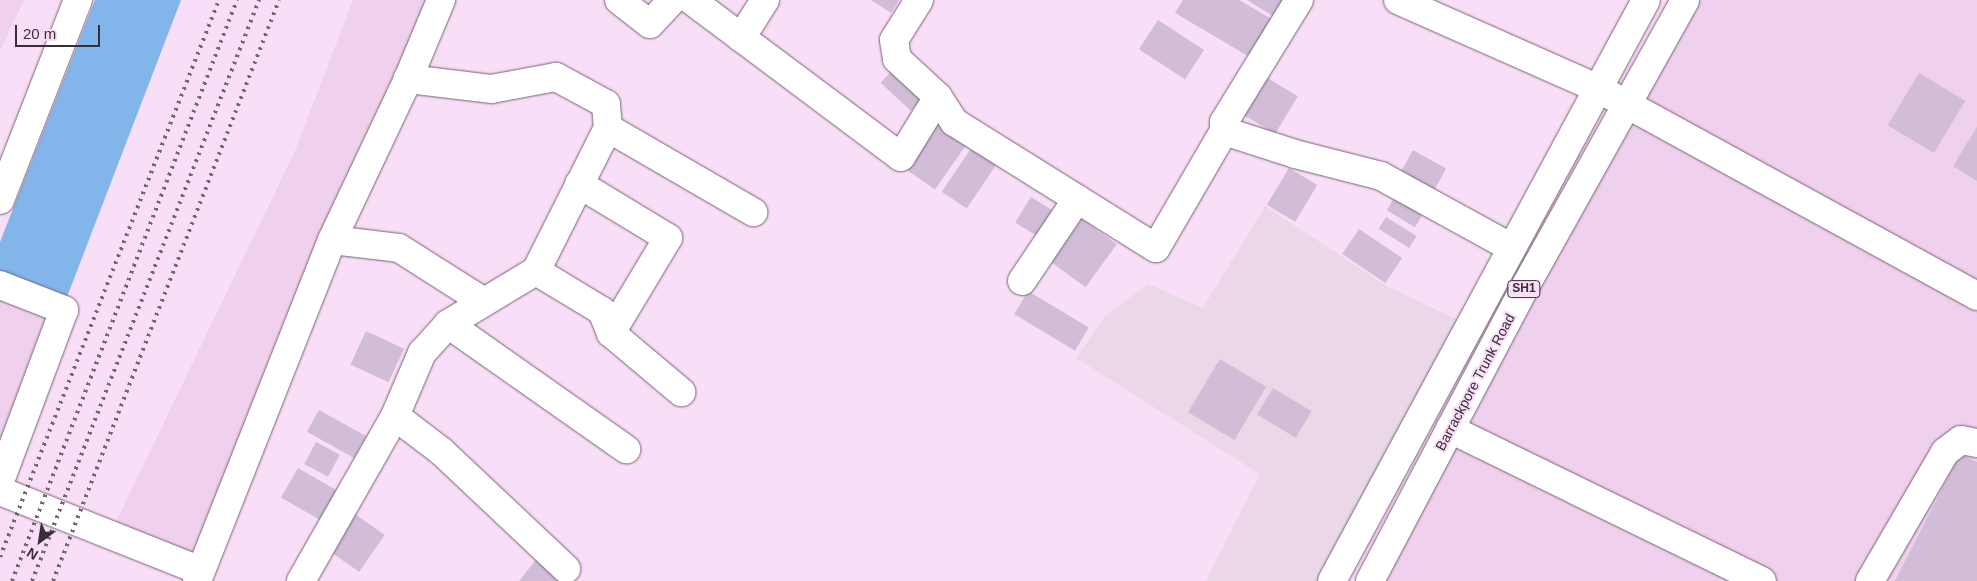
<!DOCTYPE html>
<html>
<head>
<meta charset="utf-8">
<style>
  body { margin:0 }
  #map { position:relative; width:1977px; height:581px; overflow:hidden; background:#f9def7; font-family:Helvetica,sans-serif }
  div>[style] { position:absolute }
  .commercial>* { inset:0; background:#ead7e7 }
  .built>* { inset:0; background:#efd0ed }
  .water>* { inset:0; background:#82b5e9 }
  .building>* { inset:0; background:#d2bdd8; transform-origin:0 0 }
  .roads { filter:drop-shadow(0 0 1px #776176) drop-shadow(0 0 1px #776176) }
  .minor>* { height:28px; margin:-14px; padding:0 14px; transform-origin:14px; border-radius:14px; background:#fff }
  .major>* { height:28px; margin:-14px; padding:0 14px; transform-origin:14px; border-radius:14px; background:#fff }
  .rail>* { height:4px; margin-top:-2px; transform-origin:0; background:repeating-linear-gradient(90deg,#756574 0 2.5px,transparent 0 7.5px) }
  span { translate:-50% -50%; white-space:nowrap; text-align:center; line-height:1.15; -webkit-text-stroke:4px #f9def7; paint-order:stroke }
  .shield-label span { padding:1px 4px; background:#f9def7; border:1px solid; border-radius:4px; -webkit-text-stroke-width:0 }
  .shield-label { font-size:12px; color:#382e38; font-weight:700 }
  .street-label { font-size:14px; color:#382e38 }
  .north { position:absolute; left:15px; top:516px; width:50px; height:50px; -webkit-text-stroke:4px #f9def7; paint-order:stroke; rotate:211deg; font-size:14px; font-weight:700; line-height:20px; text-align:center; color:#382e38 }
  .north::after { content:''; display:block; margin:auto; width:18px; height:22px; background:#382e38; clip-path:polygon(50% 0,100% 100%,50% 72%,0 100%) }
  .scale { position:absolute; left:15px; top:25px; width:85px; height:22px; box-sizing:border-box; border:2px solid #382e38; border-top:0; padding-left:6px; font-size:15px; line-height:18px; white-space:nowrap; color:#382e38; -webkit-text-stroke:4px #f9def7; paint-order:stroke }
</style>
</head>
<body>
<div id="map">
  <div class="commercial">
    <i style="clip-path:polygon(1265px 206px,1388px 287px,1482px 331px,1345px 581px,1206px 581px,1260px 474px,1076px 358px,1105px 316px,1148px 284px,1203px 308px)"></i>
  </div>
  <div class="built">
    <i style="clip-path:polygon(0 0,24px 0,0 51px)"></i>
    <i style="clip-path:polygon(353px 0,427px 0,322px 239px,192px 554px,115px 524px,295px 151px)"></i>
    <i style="clip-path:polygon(1696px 0,1977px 0,1977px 581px,1376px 581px)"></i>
    <i style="clip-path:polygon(0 288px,56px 315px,0 465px)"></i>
  </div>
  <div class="water">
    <i style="clip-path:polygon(95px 0,181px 0,67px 297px,0 272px,0 242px)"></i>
  </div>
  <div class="building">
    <i style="clip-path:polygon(871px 0,899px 0,891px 13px)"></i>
    <i style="clip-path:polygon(1183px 0,1239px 0,1280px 24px,1258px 62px,1175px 13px)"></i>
    <i style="clip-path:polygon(1247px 0,1295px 0,1281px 21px)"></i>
    <i style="left:1158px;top:20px;width:55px;height:35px;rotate:33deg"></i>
    <i style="left:899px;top:63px;width:41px;height:27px;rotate:43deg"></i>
    <i style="left:1919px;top:73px;width:54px;height:61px;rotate:31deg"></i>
    <i style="left:1261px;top:74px;width:43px;height:44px;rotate:31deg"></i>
    <i style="left:934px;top:123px;width:39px;height:54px;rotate:35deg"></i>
    <i style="clip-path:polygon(1977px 127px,1977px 181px,1953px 166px)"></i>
    <i style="left:972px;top:147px;width:30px;height:54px;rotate:34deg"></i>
    <i style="left:1413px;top:150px;width:38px;height:25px;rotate:29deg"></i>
    <i style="left:1289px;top:168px;width:33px;height:43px;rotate:31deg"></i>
    <i style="left:1397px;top:193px;width:33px;height:20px;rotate:31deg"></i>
    <i style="left:1031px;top:197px;width:36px;height:30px;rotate:32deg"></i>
    <i style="left:1386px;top:217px;width:36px;height:14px;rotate:32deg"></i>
    <i style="left:1082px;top:219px;width:43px;height:53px;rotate:36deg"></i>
    <i style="left:1359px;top:229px;width:52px;height:30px;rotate:34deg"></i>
    <i style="left:1028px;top:291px;width:71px;height:27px;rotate:31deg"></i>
    <i style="left:366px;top:331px;width:42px;height:37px;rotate:25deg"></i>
    <i style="left:1220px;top:359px;width:54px;height:62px;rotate:31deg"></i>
    <i style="left:1273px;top:388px;width:45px;height:31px;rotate:31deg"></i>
    <i style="left:319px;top:410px;width:54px;height:25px;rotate:29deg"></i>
    <i style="left:316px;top:442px;width:27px;height:25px;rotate:28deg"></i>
    <i style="clip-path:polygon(1960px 454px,1977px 462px,1977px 581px,1895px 581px)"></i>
    <i style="left:298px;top:468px;width:56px;height:34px;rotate:30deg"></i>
    <i style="left:352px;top:512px;width:40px;height:45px;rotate:35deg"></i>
    <i style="clip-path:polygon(539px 556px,563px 581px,519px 581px)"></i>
  </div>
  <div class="roads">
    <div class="minor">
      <i style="left:619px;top:0;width:39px;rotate:38deg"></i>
      <i style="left:650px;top:24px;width:33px;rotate:-47deg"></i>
      <i style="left:691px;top:0;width:262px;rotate:36.8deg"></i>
      <i style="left:901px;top:157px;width:70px;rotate:-58.3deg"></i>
      <i style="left:919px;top:0;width:47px;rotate:122deg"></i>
      <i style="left:894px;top:40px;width:19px;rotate:81deg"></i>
      <i style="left:897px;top:59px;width:56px;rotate:42.8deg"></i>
      <i style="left:938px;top:97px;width:30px;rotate:57deg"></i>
      <i style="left:954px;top:122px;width:238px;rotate:32deg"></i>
      <i style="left:1156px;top:248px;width:135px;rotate:-59.8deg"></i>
      <i style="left:1224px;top:131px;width:9px;rotate:-90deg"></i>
      <i style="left:1224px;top:122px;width:143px;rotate:-58.4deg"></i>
      <i style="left:1398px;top:0;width:220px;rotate:23.9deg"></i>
      <i style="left:1599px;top:89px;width:431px;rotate:28.7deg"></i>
      <i style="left:741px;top:38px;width:45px;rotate:-57.7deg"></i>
      <i style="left:608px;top:128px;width:168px;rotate:30.1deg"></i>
      <i style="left:1224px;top:131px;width:75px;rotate:17.9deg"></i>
      <i style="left:1295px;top:154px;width:89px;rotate:14.3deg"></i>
      <i style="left:1381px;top:176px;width:149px;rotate:28.8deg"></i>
      <i style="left:579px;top:184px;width:104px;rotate:31.2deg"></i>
      <i style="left:668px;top:238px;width:111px;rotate:121deg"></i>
      <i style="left:0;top:200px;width:215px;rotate:-68.7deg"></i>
      <i style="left:332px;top:240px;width:67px;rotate:6.8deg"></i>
      <i style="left:399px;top:248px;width:101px;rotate:32.4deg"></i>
      <i style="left:536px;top:271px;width:77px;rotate:31.2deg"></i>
      <i style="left:602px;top:311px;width:24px;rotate:68deg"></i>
      <i style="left:611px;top:333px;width:92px;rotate:40.1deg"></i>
      <i style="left:1022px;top:281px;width:99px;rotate:-56.1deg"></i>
      <i style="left:0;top:285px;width:69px;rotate:21.3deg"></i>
      <i style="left:64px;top:310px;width:183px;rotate:110.5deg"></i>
      <i style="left:448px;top:324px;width:218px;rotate:35.1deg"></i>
      <i style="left:395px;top:416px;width:58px;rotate:37.3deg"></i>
      <i style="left:441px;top:451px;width:172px;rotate:43.3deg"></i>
      <i style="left:1450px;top:429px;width:347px;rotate:26deg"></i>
      <i style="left:0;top:491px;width:216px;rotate:21.7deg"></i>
      <i style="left:197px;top:581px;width:367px;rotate:-68.4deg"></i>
      <i style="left:332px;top:240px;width:178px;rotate:-64.7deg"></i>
      <i style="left:408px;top:79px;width:86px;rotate:-67.3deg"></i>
      <i style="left:301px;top:581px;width:190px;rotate:-60.3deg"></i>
      <i style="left:395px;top:416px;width:69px;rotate:-66.8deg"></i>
      <i style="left:422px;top:353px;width:39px;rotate:-48deg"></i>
      <i style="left:448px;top:324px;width:103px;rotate:-31.1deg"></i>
      <i style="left:536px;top:271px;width:160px;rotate:-63.3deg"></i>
      <i style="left:608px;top:128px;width:24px;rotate:-95deg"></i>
      <i style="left:606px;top:104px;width:57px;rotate:-151.6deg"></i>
      <i style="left:556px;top:77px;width:66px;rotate:169.5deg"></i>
      <i style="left:491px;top:89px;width:84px;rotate:-173.1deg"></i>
      <i style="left:1870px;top:581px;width:149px;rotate:-59.8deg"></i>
      <i style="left:1945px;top:452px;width:20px;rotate:-37deg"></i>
      <i style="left:1961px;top:440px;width:16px;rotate:11deg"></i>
    </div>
    <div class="major">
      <i style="left:1332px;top:581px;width:660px;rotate:-61.61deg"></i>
      <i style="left:1370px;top:581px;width:335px;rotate:-62.2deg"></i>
      <i style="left:1526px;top:285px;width:326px;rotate:-60.8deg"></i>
    </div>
  </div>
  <div class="rail">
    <i style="left:0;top:557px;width:599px;rotate:-68.54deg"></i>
    <i style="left:12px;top:581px;width:623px;rotate:-68.83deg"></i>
    <i style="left:32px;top:581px;width:624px;rotate:-68.66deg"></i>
    <i style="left:53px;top:581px;width:623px;rotate:-68.74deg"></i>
  </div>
  <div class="shield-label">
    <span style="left:1524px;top:289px">SH1</span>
  </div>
  <div class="street-label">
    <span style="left:1475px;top:382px;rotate:-62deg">Barrackpore Trunk Road</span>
  </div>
  <div class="north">N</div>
  <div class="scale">20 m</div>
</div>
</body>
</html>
